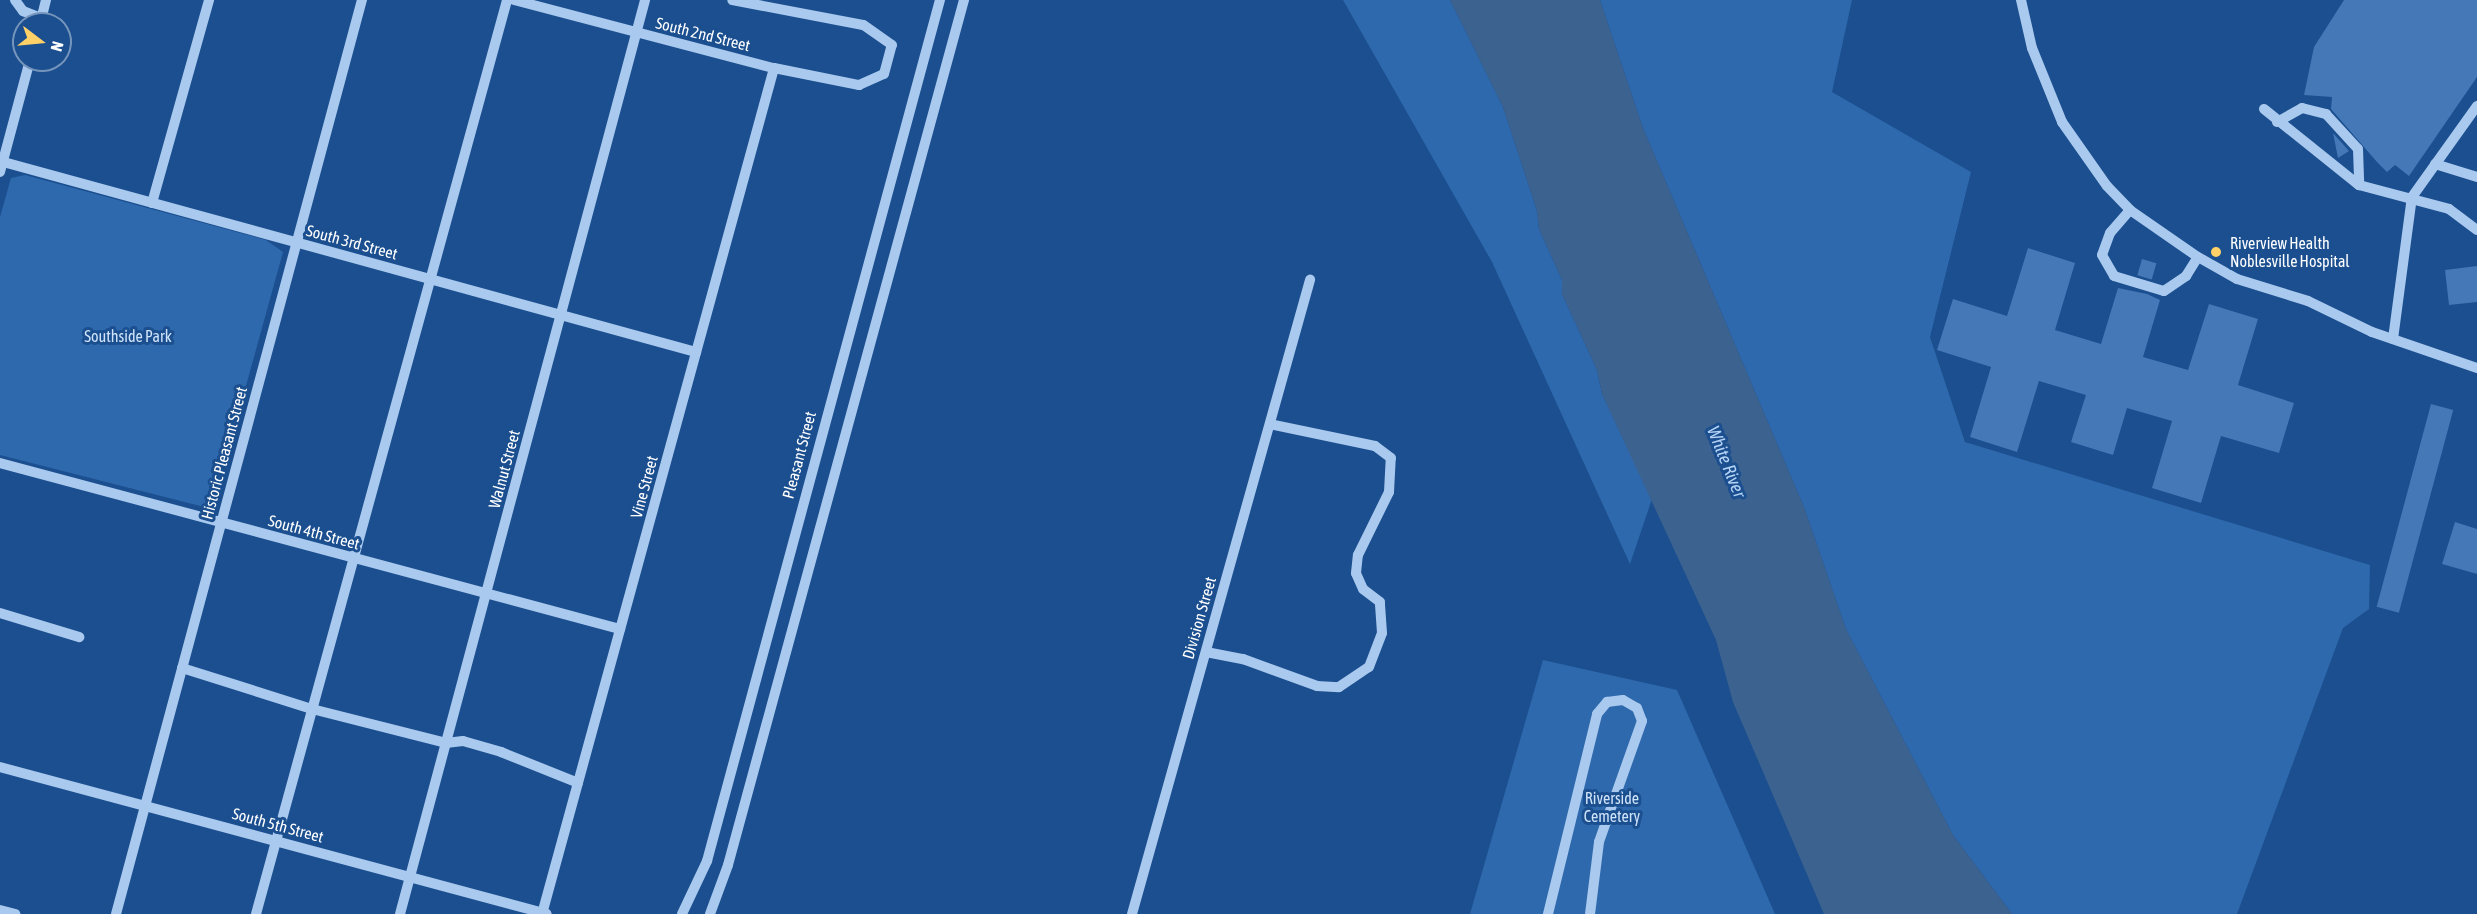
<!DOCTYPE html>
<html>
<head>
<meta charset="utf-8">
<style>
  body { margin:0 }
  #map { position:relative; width:2477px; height:914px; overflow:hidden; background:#1b4f8f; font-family:"Asap Condensed",sans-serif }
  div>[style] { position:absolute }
  .green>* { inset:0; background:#2e69ad }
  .water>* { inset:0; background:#3c6290 }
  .building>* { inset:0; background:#4478b7; transform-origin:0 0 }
  .minor>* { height:10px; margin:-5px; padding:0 5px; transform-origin:5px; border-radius:5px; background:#a9c9ee }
  .dots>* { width:16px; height:16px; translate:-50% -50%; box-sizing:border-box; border:3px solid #1b4f8f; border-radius:50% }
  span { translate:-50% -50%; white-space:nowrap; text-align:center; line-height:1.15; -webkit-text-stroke:6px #1b4f8f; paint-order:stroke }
  .street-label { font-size:16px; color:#fff }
  .poi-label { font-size:16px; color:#fff }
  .left { translate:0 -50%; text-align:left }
  .park-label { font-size:16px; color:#cfe3fa }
  .water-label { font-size:18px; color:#b5d3f5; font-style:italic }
  .north { position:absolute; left:12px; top:12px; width:60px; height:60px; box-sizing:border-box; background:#1b4f8f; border:2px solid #7695bc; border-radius:50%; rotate:106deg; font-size:16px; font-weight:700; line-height:24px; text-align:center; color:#fff }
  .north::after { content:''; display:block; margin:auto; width:21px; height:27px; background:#ffd166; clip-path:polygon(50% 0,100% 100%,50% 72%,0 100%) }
</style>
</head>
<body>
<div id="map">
  <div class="green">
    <i style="clip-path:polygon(1343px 0,1450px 0,1503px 107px,1537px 211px,1539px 229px,1562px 280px,1562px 294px,1597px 370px,1602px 394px,1652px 499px,1630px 564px,1492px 262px)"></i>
    <i style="clip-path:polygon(1600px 0,1852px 0,1832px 92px,1971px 172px,1930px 337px,1965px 442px,2370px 565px,2369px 609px,2343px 628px,2237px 914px,2012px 914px,1953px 835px,1846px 629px,1804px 507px,1643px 128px)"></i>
    <i style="clip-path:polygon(25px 175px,266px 240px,283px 252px,212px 509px,0 455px,0 217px,11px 178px)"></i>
    <i style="clip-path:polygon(1543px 660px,1677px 690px,1775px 914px,1470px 914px)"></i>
  </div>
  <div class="water">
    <i style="clip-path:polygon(1450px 0,1600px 0,1643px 128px,1804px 507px,1846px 629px,1953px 835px,2012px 914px,1824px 914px,1733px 702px,1716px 640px,1602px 394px,1597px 370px,1562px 294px,1562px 280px,1539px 229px,1537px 211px,1503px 107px)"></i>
  </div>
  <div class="building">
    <i style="clip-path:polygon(2344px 0,2477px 0,2477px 77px,2409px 176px,2395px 165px,2387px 172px,2377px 162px,2331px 109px,2332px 97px,2304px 95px,2314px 47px)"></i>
    <i style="clip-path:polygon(2333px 133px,2349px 151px,2338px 158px)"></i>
    <i style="clip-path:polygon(2028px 248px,2075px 263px,2055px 330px,2101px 344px,2118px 288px,2147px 294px,2160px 300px,2143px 357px,2188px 370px,2209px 304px,2258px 319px,2238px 385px,2294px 403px,2279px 453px,2221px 436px,2201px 503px,2152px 488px,2172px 421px,2127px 408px,2113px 455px,2071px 442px,2086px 395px,2039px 381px,2017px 452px,1970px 437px,1991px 367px,1937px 350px,1953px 299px,2007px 316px)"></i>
    <i style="left:2142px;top:259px;width:15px;height:17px;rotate:16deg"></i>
    <i style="clip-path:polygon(2477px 266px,2477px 302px,2449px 305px,2445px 270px)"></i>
    <i style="left:2431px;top:404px;width:23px;height:210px;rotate:15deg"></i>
    <i style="clip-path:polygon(2455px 522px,2477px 529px,2477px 574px,2442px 564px)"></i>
  </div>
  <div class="minor">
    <i style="left:15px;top:0;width:14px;rotate:54deg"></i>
    <i style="left:23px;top:11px;width:19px;rotate:21deg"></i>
    <i style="left:514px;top:0;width:269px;rotate:14.7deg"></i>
    <i style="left:774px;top:68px;width:87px;rotate:11.3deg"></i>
    <i style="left:859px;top:85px;width:27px;rotate:-24deg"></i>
    <i style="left:884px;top:74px;width:30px;rotate:-75deg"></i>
    <i style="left:892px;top:45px;width:35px;rotate:-145deg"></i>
    <i style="left:863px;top:25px;width:133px;rotate:-169.2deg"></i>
    <i style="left:2021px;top:0;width:49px;rotate:77.1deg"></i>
    <i style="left:2032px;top:48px;width:80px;rotate:67.9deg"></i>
    <i style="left:2062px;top:122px;width:78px;rotate:54.9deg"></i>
    <i style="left:2107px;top:186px;width:33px;rotate:46deg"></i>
    <i style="left:2130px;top:210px;width:83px;rotate:34.7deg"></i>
    <i style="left:2198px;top:257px;width:45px;rotate:29.4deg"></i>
    <i style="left:2237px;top:279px;width:74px;rotate:17.2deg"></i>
    <i style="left:2308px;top:301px;width:71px;rotate:25.8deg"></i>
    <i style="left:2372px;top:332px;width:111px;rotate:18.9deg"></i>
    <i style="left:40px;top:24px;width:25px;rotate:-76deg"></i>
    <i style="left:2264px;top:109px;width:122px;rotate:38.7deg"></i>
    <i style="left:2359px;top:185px;width:93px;rotate:14.9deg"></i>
    <i style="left:2449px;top:209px;width:35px;rotate:37deg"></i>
    <i style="left:2277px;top:122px;width:29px;rotate:-29deg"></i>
    <i style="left:2302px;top:108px;width:25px;rotate:14deg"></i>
    <i style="left:2326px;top:114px;width:47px;rotate:47.6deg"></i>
    <i style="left:2358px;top:149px;width:36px;rotate:88deg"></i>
    <i style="left:0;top:161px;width:722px;rotate:15.35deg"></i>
    <i style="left:2435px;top:164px;width:44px;rotate:17.2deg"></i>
    <i style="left:0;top:172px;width:116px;rotate:-75deg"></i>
    <i style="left:152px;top:203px;width:211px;rotate:-74.3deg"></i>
    <i style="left:2130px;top:210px;width:30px;rotate:131deg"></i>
    <i style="left:2110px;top:233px;width:23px;rotate:110deg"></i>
    <i style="left:2102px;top:255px;width:24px;rotate:60deg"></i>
    <i style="left:2114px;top:276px;width:52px;rotate:16.7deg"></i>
    <i style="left:2164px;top:291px;width:27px;rotate:-34deg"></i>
    <i style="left:2186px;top:276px;width:22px;rotate:-58deg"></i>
    <i style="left:2393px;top:339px;width:143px;rotate:-82.4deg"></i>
    <i style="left:2412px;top:197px;width:112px;rotate:-54.5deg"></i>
    <i style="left:0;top:463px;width:642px;rotate:14.99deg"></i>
    <i style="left:0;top:613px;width:83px;rotate:16.9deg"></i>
    <i style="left:1206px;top:652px;width:38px;rotate:11deg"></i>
    <i style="left:1243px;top:659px;width:79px;rotate:20deg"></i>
    <i style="left:1317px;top:686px;width:22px;rotate:3deg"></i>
    <i style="left:1339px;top:687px;width:36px;rotate:-34deg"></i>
    <i style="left:1369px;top:667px;width:36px;rotate:-69deg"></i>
    <i style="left:1382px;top:633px;width:31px;rotate:-94deg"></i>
    <i style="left:1380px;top:602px;width:21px;rotate:-143deg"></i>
    <i style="left:1363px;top:589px;width:17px;rotate:-114deg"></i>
    <i style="left:1356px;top:573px;width:18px;rotate:-84deg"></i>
    <i style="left:1358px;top:555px;width:70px;rotate:-63.8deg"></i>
    <i style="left:1389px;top:492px;width:34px;rotate:-87deg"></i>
    <i style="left:1391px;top:458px;width:20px;rotate:-143deg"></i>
    <i style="left:1375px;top:446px;width:107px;rotate:-168.2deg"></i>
    <i style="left:182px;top:668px;width:136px;rotate:17.5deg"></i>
    <i style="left:312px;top:709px;width:138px;rotate:14.2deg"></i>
    <i style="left:446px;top:743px;width:17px;rotate:-7deg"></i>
    <i style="left:463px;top:741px;width:40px;rotate:16deg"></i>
    <i style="left:501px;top:752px;width:83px;rotate:21.9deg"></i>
    <i style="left:0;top:767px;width:566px;rotate:15.04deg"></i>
    <i style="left:0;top:910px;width:16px;rotate:15deg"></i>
    <i style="left:116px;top:914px;width:947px;rotate:-74.94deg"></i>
    <i style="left:256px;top:914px;width:948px;rotate:-74.64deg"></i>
    <i style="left:400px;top:914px;width:946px;rotate:-74.99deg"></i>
    <i style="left:542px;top:914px;width:877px;rotate:-74.66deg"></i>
    <i style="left:682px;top:914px;width:59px;rotate:-64.7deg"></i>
    <i style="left:707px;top:861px;width:892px;rotate:-74.86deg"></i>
    <i style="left:710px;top:914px;width:52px;rotate:-69.8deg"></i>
    <i style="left:728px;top:865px;width:897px;rotate:-74.74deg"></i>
    <i style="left:1132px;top:914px;width:659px;rotate:-74.32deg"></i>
    <i style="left:1548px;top:914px;width:206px;rotate:-76.2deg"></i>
    <i style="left:1597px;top:714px;width:16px;rotate:-50deg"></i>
    <i style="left:1607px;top:702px;width:16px;rotate:-7deg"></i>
    <i style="left:1623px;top:700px;width:16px;rotate:30deg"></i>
    <i style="left:1637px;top:708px;width:14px;rotate:69deg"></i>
    <i style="left:1642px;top:721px;width:128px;rotate:109.6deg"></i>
    <i style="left:1599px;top:842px;width:73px;rotate:97.1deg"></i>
  </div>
  <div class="dots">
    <i style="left:2216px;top:252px;background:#ffd166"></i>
  </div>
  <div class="street-label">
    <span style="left:703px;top:34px;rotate:14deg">South 2nd Street</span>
    <span style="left:352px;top:242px;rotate:15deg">South 3rd Street</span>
    <span style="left:224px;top:453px;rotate:-75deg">Historic Pleasant Street</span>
    <span style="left:799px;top:455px;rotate:-75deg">Pleasant Street</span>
    <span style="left:504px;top:469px;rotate:-75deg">Walnut Street</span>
    <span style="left:644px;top:487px;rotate:-75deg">Vine Street</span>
    <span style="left:314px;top:532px;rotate:15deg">South 4th Street</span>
    <span style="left:1199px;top:618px;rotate:-74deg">Division Street</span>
    <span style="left:278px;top:825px;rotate:15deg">South 5th Street</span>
  </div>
  <div class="poi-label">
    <span class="left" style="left:2230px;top:252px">Riverview Health<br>Noblesville Hospital</span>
  </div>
  <div class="park-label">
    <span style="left:128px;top:336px">Southside Park</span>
    <span style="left:1612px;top:807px">Riverside<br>Cemetery</span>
  </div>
  <div class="water-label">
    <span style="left:1726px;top:462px;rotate:68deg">White River</span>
  </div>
  <div class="north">N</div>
</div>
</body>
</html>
